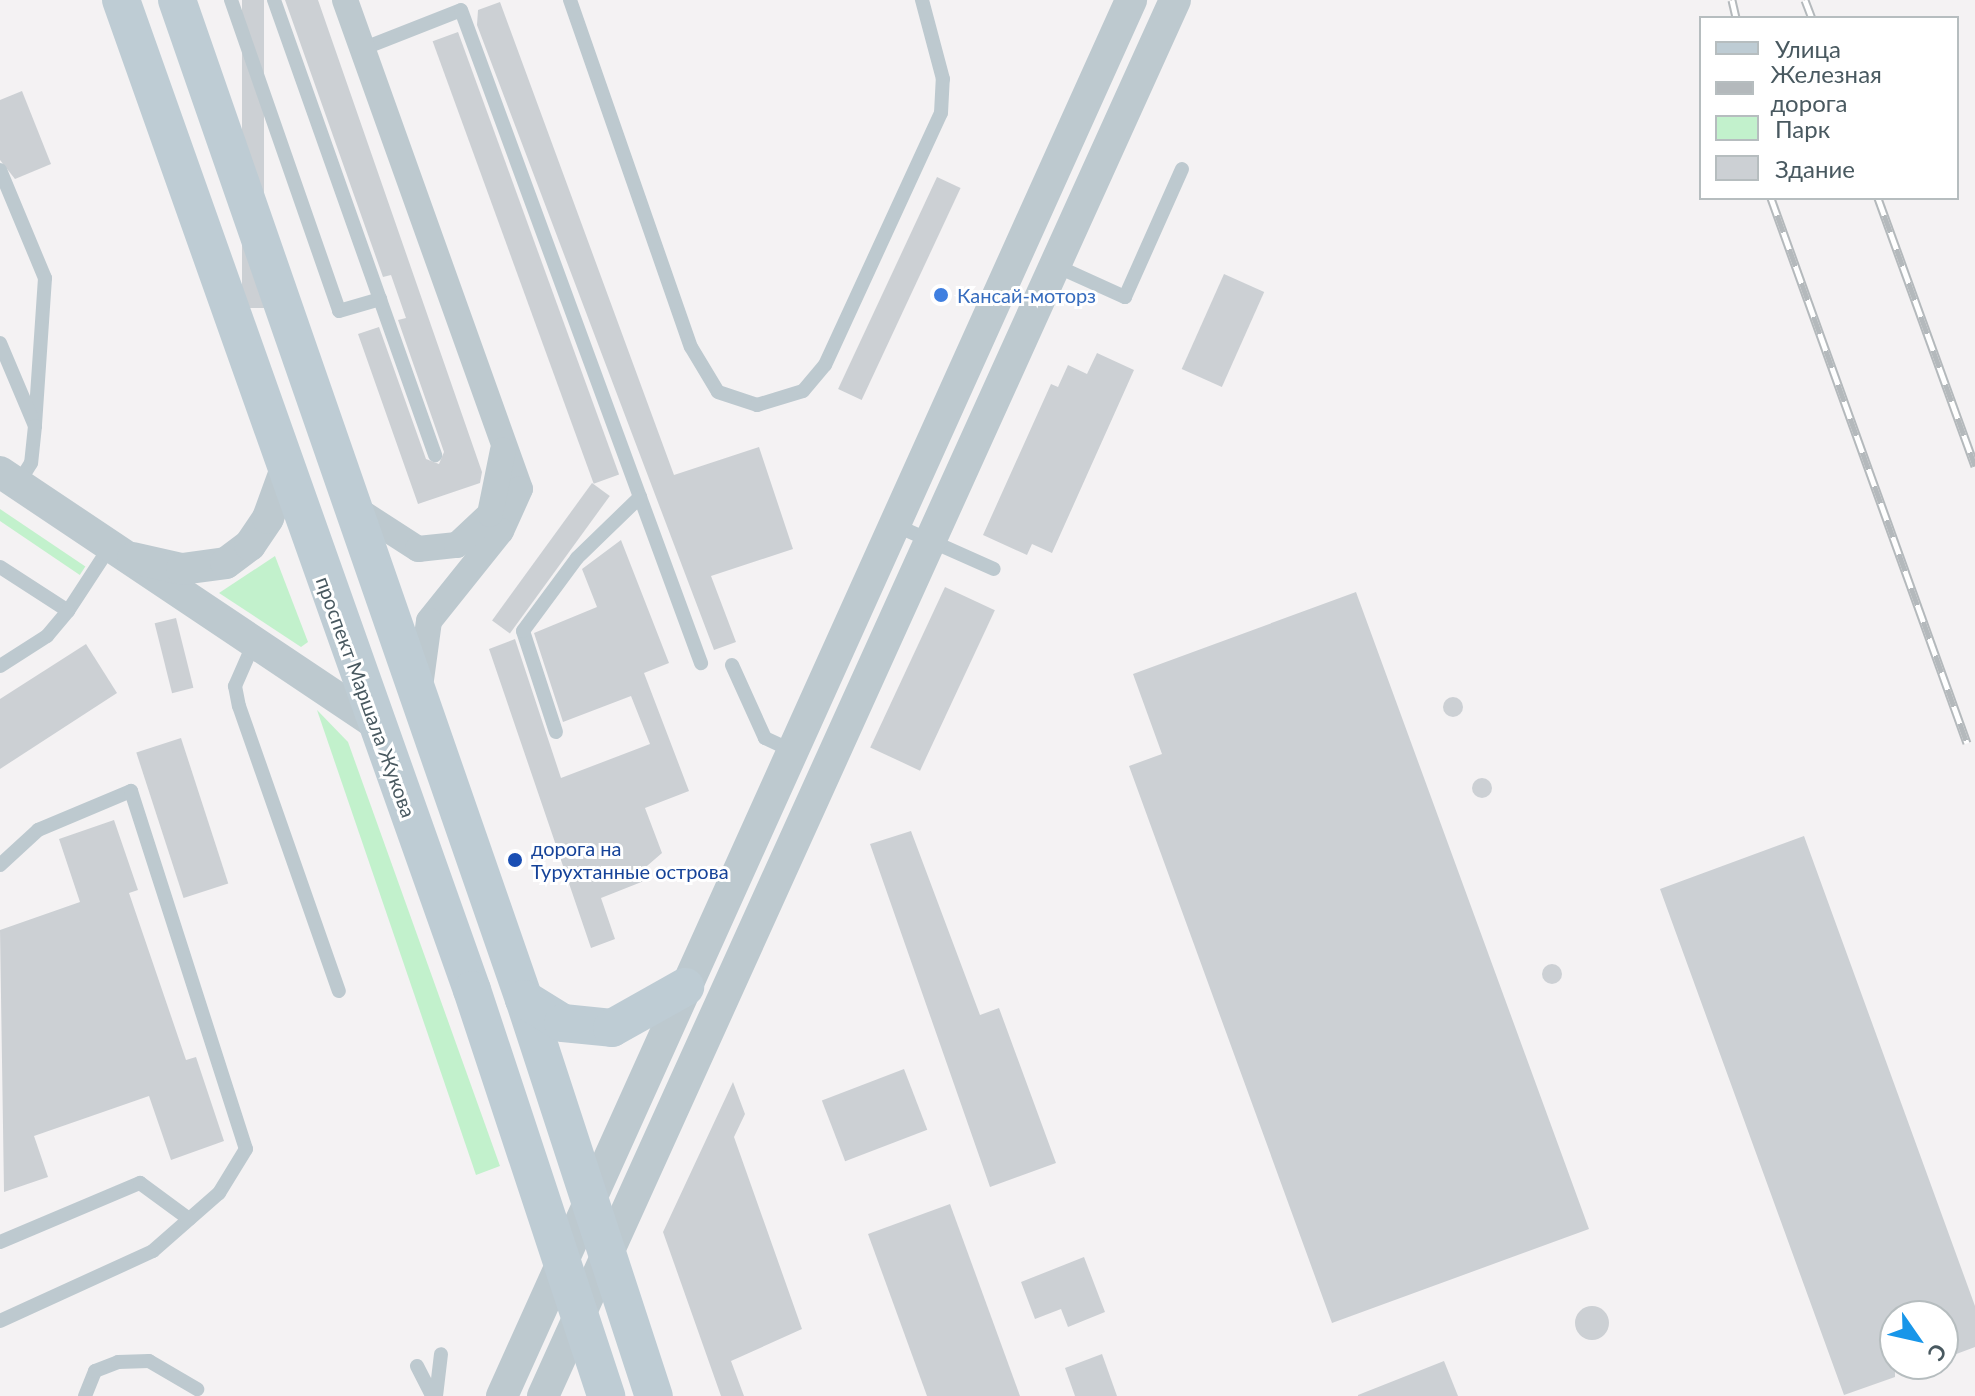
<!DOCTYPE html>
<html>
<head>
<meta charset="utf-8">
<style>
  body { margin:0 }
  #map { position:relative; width:1975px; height:1396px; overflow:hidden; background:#f4f2f3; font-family:Lato,sans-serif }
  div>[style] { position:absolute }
  .green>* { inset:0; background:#c2f1cc; transform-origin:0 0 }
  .building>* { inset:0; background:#ccd0d4; transform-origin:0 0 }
  .round { border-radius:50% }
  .service>* { height:14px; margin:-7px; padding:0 7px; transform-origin:7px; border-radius:7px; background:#bdc9cf }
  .minor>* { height:26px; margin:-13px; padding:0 13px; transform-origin:13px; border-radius:13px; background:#bdc9cf }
  .tertiary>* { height:32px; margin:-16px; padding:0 16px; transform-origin:16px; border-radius:16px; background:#bdc9cf }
  .secondary>* { height:38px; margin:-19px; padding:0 19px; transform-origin:19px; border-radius:19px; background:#beccd4 }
  .rail>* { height:9px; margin-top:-4.5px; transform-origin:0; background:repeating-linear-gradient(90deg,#fff 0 18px,#b4b9bc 0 36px); box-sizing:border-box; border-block:2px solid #b4b9bc }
  .dots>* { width:22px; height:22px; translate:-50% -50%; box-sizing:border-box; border:4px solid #fff; border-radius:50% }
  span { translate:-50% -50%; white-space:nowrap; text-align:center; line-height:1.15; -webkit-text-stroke:6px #fff; paint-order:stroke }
  .shop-label { font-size:20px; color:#366cbe }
  .left { translate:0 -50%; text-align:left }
  .street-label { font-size:20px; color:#495960 }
  .transit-label { font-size:20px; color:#164399 }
  .legend { position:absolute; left:1699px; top:16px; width:260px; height:184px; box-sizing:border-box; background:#fff; border:2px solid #b6bdbf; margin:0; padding:10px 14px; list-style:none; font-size:24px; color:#495960 }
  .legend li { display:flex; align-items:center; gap:16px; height:40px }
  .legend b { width:40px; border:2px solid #b6bdbf }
  .north { position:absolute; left:1879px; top:1300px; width:80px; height:80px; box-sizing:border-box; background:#fff; border:2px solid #b6bdbf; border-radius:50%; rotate:124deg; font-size:22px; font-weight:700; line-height:32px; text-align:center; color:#495960 }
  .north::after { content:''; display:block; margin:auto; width:28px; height:36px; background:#1896e9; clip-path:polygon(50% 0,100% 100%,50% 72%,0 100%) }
</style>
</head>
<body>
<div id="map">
  <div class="green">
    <i style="left:0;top:509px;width:103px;height:10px;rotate:34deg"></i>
    <i style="clip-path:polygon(275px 556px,308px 642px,301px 647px,219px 593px)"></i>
    <i style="clip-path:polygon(317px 710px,348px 742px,500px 1166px,476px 1175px)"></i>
  </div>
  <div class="building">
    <i style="left:242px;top:0;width:22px;height:308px"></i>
    <i style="clip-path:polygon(285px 0,318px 0,482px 472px,480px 483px,418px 504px,358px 334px,379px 327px,426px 459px,439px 464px,444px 452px,398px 320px,406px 318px,391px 275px,383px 277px)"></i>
    <i style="clip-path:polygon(500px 2px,674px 475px,759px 447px,793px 549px,711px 576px,736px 642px,714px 650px,477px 25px,478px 10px)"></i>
    <i style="left:458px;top:32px;width:471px;height:27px;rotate:70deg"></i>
    <i style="clip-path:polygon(22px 91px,51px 164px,15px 179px,0 160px,0 100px)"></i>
    <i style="left:937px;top:177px;width:26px;height:234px;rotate:25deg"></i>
    <i style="left:1224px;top:274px;width:44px;height:104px;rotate:24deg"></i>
    <i style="clip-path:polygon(1097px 353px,1134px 370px,1052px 553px,1032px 544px,1027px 555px,983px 535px,1051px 384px,1058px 387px,1068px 365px,1087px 374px)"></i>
    <i style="left:592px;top:483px;width:22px;height:170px;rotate:36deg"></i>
    <i style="clip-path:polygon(621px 540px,669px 663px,644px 673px,689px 791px,645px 808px,662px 853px,640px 872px,644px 881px,601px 898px,615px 939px,591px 948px,489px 649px,515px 639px,561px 778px,650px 744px,631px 696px,563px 722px,534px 633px,597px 607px,582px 569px)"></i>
    <i style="left:945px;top:587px;width:55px;height:177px;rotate:25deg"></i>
    <i style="clip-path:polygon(1356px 592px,1589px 1229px,1332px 1323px,1129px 766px,1162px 754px,1133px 674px)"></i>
    <i style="left:176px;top:618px;width:72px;height:22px;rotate:76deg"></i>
    <i style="clip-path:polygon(86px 644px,117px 693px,0 769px,0 699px)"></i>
    <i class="round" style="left:1443px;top:697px;width:20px;height:20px"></i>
    <i style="left:181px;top:738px;width:153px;height:47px;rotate:72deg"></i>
    <i class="round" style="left:1472px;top:778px;width:20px;height:20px"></i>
    <i style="clip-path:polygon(114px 820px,138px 890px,129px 893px,186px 1060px,196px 1057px,224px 1141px,171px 1160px,149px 1096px,34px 1136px,48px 1177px,4px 1192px,0 930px,80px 902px,59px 839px)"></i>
    <i style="clip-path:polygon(911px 831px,980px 1015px,999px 1008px,1056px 1163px,990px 1187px,870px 844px)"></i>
    <i style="clip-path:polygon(1804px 836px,1975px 1306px,1975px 1347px,1943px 1359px,1943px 1316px,1895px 1316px,1895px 1377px,1844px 1395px,1660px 889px)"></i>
    <i class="round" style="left:1542px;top:964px;width:20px;height:20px"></i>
    <i style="left:904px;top:1069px;width:65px;height:88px;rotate:69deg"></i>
    <i style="clip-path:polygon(733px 1082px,745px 1114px,734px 1137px,802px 1329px,731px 1361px,744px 1396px,721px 1396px,663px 1232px)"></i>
    <i style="clip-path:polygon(950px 1204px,1020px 1396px,927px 1396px,868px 1234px)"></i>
    <i style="clip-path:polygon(1084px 1257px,1105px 1312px,1068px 1327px,1061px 1309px,1035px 1319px,1021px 1282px)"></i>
    <i class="round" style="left:1575px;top:1306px;width:34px;height:34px"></i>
    <i style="clip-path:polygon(1102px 1354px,1117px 1396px,1075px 1396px,1065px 1368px)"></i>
    <i style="clip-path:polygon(1444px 1361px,1458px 1396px,1358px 1396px,1358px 1395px)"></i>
  </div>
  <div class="service">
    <i style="left:231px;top:0;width:329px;rotate:70.8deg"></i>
    <i style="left:339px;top:311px;width:43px;rotate:-16.3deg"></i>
    <i style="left:274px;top:0;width:483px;rotate:70.5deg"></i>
    <i style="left:570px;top:0;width:367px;rotate:70.8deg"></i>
    <i style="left:691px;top:347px;width:52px;rotate:59deg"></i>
    <i style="left:718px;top:392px;width:41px;rotate:18.4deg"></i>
    <i style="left:757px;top:405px;width:48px;rotate:-16.9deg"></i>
    <i style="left:803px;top:391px;width:34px;rotate:-50deg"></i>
    <i style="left:825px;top:365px;width:277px;rotate:-65.3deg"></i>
    <i style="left:941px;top:113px;width:34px;rotate:-87deg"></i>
    <i style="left:943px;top:79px;width:82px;rotate:-104.9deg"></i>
    <i style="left:362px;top:49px;width:106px;rotate:-21.5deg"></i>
    <i style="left:461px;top:10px;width:696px;rotate:69.82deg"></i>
    <i style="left:0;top:170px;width:117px;rotate:67.4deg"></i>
    <i style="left:45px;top:278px;width:148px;rotate:93.9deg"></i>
    <i style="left:1054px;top:265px;width:78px;rotate:24.3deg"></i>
    <i style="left:1125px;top:297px;width:140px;rotate:-66deg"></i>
    <i style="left:0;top:343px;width:90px;rotate:67.1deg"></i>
    <i style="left:35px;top:426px;width:37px;rotate:96deg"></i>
    <i style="left:31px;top:463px;width:25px;rotate:122deg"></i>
    <i style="left:895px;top:525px;width:108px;rotate:24deg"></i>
    <i style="left:0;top:567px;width:81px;rotate:32.9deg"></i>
    <i style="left:68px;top:611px;width:79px;rotate:-56.9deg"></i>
    <i style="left:253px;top:645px;width:45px;rotate:113.7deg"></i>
    <i style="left:235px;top:686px;width:20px;rotate:79deg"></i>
    <i style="left:239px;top:706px;width:302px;rotate:70.7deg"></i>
    <i style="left:732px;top:665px;width:80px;rotate:65.7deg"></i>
    <i style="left:765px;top:738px;width:31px;rotate:25deg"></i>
    <i style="left:0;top:666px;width:56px;rotate:-32.6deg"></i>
    <i style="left:47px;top:636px;width:33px;rotate:-50deg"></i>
    <i style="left:556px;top:732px;width:106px;rotate:-108.1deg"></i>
    <i style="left:523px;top:631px;width:91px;rotate:-53.5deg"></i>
    <i style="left:577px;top:558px;width:88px;rotate:-44.1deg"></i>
    <i style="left:0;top:865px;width:52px;rotate:-42.6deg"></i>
    <i style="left:38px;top:830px;width:101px;rotate:-22.8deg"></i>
    <i style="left:131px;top:791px;width:376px;rotate:72.2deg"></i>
    <i style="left:246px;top:1149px;width:52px;rotate:121.5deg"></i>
    <i style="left:219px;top:1193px;width:88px;rotate:138.7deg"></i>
    <i style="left:153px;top:1251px;width:168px;rotate:155.4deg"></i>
    <i style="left:0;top:1242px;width:152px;rotate:-22.9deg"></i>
    <i style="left:140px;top:1183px;width:61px;rotate:36.3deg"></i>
    <i style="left:417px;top:1366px;width:34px;rotate:63deg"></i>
    <i style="left:85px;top:1396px;width:27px;rotate:-68deg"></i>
    <i style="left:95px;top:1371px;width:25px;rotate:-21deg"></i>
    <i style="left:118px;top:1362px;width:31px;rotate:-2deg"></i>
    <i style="left:149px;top:1361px;width:56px;rotate:30.3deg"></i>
    <i style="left:436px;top:1396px;width:42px;rotate:-83.2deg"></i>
  </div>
  <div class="minor">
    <i style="left:345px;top:0;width:519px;rotate:70.31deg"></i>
    <i style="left:520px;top:489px;width:46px;rotate:114.3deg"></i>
    <i style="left:501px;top:531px;width:115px;rotate:128.7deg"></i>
    <i style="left:429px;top:621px;width:67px;rotate:97.8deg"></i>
    <i style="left:356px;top:509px;width:74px;rotate:32.8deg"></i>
    <i style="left:418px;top:549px;width:39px;rotate:-6deg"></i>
    <i style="left:457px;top:545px;width:45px;rotate:-43.2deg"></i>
    <i style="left:490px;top:514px;width:65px;rotate:-78.5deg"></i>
  </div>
  <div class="tertiary">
    <i style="left:0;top:472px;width:451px;rotate:33.8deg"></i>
    <i style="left:133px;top:558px;width:50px;rotate:12.7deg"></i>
    <i style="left:182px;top:569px;width:44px;rotate:-7.8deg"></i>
    <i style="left:226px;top:563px;width:30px;rotate:-37deg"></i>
    <i style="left:250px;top:545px;width:32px;rotate:-56deg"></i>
    <i style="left:268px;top:518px;width:47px;rotate:-70deg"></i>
    <i style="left:502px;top:1396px;width:1531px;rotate:-65.74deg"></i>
    <i style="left:543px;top:1396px;width:1532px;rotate:-65.64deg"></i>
  </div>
  <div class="secondary">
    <i style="left:121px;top:0;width:1050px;rotate:70.48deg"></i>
    <i style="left:472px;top:990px;width:428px;rotate:71.7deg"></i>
    <i style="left:177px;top:0;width:1058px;rotate:70.85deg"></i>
    <i style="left:524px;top:999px;width:418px;rotate:71.9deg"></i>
    <i style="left:524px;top:999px;width:46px;rotate:31.6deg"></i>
    <i style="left:563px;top:1023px;width:49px;rotate:5.8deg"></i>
    <i style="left:612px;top:1028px;width:84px;rotate:-29.3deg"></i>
  </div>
  <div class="rail">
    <i style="left:1732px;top:0;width:18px;rotate:77deg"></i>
    <i style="left:1805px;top:0;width:19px;rotate:69deg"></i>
    <i style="left:1771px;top:198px;width:579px;rotate:70.22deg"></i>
    <i style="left:1878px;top:198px;width:285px;rotate:70.1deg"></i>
  </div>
  <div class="dots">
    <i style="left:941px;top:295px;background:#3f7fe0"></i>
    <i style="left:515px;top:860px;background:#1a4fb4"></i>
  </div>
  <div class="shop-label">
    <span class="left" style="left:957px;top:295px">Кансай-моторз</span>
  </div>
  <div class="street-label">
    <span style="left:366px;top:697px;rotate:70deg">проспект Маршала Жукова</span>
  </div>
  <div class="transit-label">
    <span class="left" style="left:531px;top:860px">дорога на<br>Турухтанные острова</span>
  </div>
  <ul class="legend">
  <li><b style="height:10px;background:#beccd4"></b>Улица</li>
  <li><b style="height:10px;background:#b4b9bc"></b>Железная дорога</li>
  <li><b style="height:22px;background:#c2f1cc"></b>Парк</li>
  <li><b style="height:22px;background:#ccd0d4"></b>Здание</li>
  </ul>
  <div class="north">С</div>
</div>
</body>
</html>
